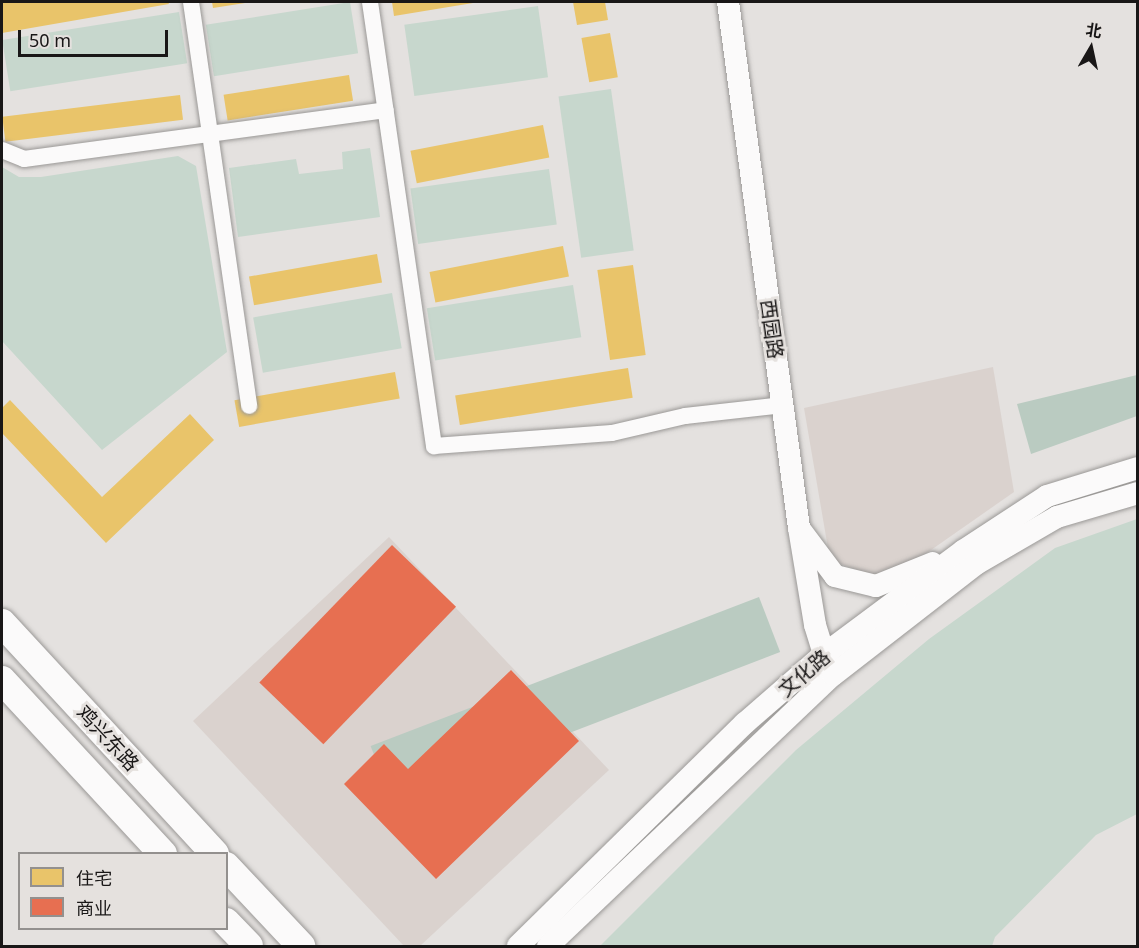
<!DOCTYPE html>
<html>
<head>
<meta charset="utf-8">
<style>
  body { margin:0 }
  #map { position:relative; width:1139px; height:948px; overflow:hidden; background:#e4e1df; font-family:"Noto Sans","Noto Sans SC",sans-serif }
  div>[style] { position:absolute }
  .built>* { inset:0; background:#dad2ce }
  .green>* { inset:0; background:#c7d7cd; transform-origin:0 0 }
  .forest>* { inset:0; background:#bacbc1; transform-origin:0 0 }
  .homes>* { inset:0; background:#e9c46a; transform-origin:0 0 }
  .shops>* { inset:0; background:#e76f51; transform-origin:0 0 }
  .roads { filter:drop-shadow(0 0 2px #9a9896) drop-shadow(0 0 2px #9a9896) }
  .street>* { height:16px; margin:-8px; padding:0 8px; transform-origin:8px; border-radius:8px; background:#fbfafa }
  .secondary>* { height:22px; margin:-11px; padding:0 11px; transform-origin:11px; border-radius:11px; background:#fbfafa }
  .highway>* { height:28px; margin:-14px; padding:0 14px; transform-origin:14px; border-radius:14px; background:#fbfafa }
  span { translate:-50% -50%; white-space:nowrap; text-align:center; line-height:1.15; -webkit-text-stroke:6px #e5e1de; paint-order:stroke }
  .street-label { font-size:20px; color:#191717 }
  .frame { position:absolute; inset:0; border:3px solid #191717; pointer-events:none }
  .legend { position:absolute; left:18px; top:852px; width:210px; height:78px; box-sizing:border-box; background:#e5e1de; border:2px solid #93908e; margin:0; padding:8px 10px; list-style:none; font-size:18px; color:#191717 }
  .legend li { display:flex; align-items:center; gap:12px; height:30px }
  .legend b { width:30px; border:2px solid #93908e }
  .north { position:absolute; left:1061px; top:18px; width:60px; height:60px; -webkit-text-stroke:4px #e5e1de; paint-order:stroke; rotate:9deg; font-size:16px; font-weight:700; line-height:24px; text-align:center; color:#191717 }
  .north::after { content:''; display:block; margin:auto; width:21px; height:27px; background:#191717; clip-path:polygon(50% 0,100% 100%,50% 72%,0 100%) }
  .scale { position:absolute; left:18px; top:30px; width:150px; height:27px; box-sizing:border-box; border:3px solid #191717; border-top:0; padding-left:8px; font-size:18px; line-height:21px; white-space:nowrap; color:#191717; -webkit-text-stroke:4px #e5e1de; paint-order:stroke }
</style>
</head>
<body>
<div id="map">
  <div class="built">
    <i style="clip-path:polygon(993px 367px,1014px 492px,911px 564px,878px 578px,830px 560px,804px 408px)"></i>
    <i style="clip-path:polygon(389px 537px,609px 770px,420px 946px,404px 946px,193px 721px)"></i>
  </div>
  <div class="green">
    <i style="left:350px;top:2px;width:52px;height:146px;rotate:81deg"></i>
    <i style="left:538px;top:6px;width:72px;height:135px;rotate:82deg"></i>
    <i style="left:179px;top:12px;width:52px;height:179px;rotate:81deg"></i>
    <i style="left:611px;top:89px;width:163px;height:53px;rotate:82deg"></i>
    <i style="clip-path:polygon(370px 148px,380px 217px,238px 237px,229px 168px,296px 159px,299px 174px,343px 169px,342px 152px)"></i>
    <i style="clip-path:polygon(178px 156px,196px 166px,227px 352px,102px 450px,2px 341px,2px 167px,19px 177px,41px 177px)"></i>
    <i style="left:549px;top:169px;width:56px;height:140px;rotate:82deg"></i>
    <i style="left:573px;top:285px;width:53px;height:148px;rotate:81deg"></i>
    <i style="left:392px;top:293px;width:56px;height:141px;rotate:80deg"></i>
    <i style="clip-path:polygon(1137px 519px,1137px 814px,1096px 835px,995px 937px,992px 946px,600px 946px,796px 750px,929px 639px,1055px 548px)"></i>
  </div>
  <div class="forest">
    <i style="clip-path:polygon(1137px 375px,1137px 416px,1031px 454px,1017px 404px)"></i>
    <i style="left:759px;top:597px;width:59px;height:416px;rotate:69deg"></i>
  </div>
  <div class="homes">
    <i style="clip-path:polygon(2px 2px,168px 2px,169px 4px,2px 33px)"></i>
    <i style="clip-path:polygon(212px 2px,245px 2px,245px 3px,213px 8px)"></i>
    <i style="clip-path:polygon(392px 2px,473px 2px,473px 3px,394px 16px)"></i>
    <i style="clip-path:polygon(573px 2px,605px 2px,608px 20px,577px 25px)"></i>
    <i style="left:610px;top:33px;width:45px;height:29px;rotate:80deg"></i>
    <i style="left:349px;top:75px;width:26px;height:127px;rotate:81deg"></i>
    <i style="left:180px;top:95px;width:25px;height:179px;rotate:83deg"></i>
    <i style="left:543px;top:125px;width:33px;height:135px;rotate:79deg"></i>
    <i style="left:563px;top:246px;width:31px;height:136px;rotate:79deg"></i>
    <i style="left:377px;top:254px;width:29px;height:130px;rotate:80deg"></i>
    <i style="left:633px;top:265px;width:91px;height:36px;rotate:82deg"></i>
    <i style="left:628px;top:368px;width:30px;height:175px;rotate:81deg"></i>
    <i style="left:395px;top:372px;width:27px;height:163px;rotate:80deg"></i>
    <i style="clip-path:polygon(10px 400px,102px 497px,190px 414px,214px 440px,106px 543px,2px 433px,2px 408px)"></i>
  </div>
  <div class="shops">
    <i style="left:392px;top:545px;width:89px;height:191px;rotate:44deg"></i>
    <i style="clip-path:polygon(511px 670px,579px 741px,436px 879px,344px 784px,384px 744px,408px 769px)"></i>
  </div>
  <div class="roads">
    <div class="street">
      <i style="left:191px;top:2px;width:408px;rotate:81.8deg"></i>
      <i style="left:370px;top:2px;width:449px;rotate:81.8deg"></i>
      <i style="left:434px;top:446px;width:178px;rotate:-4.2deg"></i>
      <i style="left:612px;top:433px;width:75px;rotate:-13.1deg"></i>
      <i style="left:685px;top:416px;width:99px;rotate:-6.4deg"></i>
      <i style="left:2px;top:150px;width:24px;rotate:22deg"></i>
      <i style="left:24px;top:159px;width:365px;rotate:-7.7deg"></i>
    </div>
    <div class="secondary">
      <i style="left:728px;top:2px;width:531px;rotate:82.31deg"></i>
      <i style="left:799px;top:528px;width:98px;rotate:80.6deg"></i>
      <i style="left:815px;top:625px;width:44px;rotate:72.8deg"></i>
      <i style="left:802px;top:532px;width:55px;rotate:53.1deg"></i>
      <i style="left:835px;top:576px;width:42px;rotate:13.7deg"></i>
      <i style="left:876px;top:586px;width:61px;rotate:-22deg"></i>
      <i style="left:518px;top:946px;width:318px;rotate:-44.5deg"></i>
      <i style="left:745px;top:723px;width:102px;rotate:-41deg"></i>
      <i style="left:822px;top:656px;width:176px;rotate:-36.7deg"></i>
      <i style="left:963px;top:551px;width:100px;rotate:-33.2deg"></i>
      <i style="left:1047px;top:496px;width:95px;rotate:-17.1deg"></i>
      <i style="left:548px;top:946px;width:393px;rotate:-43.6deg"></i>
      <i style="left:833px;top:675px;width:181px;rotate:-37.8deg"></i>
      <i style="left:976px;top:564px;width:94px;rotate:-30.1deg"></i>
      <i style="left:1057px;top:517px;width:84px;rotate:-16.5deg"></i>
    </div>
    <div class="highway">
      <i style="left:2px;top:623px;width:314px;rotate:47.3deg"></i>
      <i style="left:2px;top:680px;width:237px;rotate:47.2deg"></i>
      <i style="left:226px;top:866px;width:110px;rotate:46.8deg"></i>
      <i style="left:226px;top:922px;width:33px;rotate:46deg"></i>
    </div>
  </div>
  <div class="street-label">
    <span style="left:772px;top:329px;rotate:82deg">西园路</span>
    <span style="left:804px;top:673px;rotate:-40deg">文化路</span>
    <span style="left:108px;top:738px;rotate:47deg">鸡兴东路</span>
  </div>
  <div class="frame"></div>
  <ul class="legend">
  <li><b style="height:16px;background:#e9c46a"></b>住宅</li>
  <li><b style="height:16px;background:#e76f51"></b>商业</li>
  </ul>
  <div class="north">北</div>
  <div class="scale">50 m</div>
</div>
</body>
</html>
